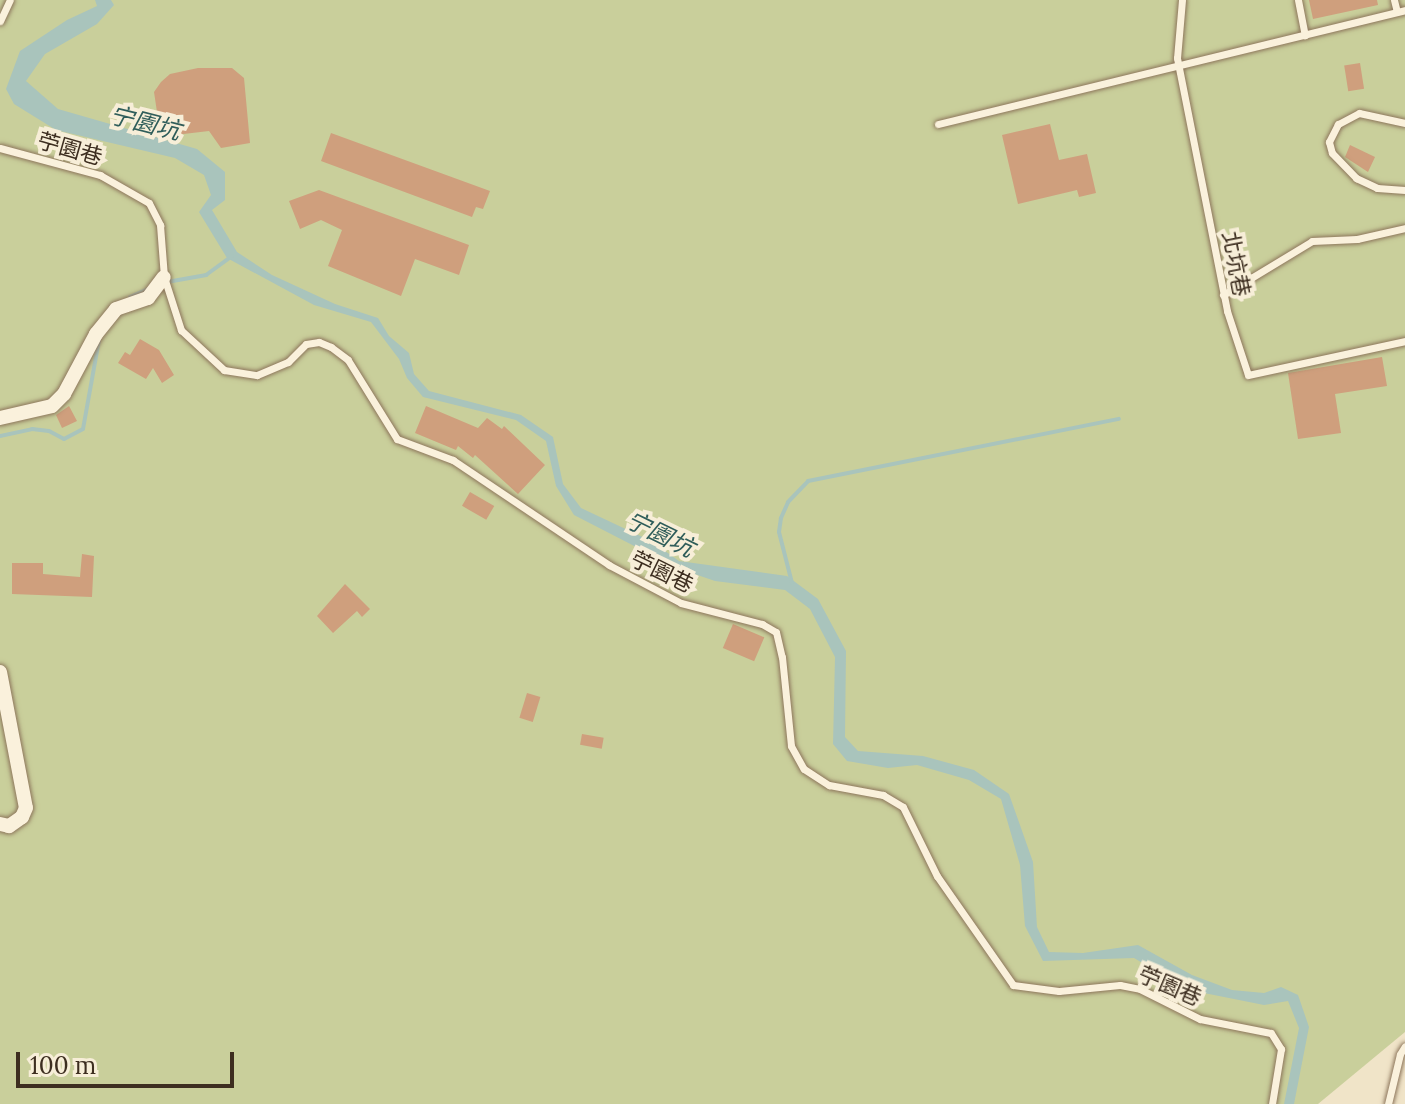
<!DOCTYPE html>
<html>
<head>
<meta charset="utf-8">
<style>
  body { margin:0 }
  #map { position:relative; width:1405px; height:1104px; overflow:hidden; background:#f0e4c8; font-family:Lora,"Noto Sans TC",serif }
  div>[style] { position:absolute }
  .green>* { inset:0; background:#c9cf9b }
  .water>* { inset:0; background:#a9c4bc }
  .stream>* { height:4px; margin:-2px; padding:0 2px; transform-origin:2px; border-radius:2px; background:#a9c4bc }
  .building>* { inset:0; background:#cf9f7d; transform-origin:0 0 }
  .roads { filter:drop-shadow(0 0 2px #8d765c) drop-shadow(0 0 2px #8d765c) }
  .service>* { height:7px; margin:-3.5px; padding:0 3.5px; transform-origin:3.5px; border-radius:3.5px; background:#faf1dc }
  .minor>* { height:14px; margin:-7px; padding:0 7px; transform-origin:7px; border-radius:7px; background:#faf1dc }
  span { translate:-50% -50%; white-space:nowrap; text-align:center; line-height:1.15; -webkit-text-stroke:8px #f7eed8; paint-order:stroke }
  .street-label { font-size:22px; color:#3d2e20 }
  .water-label { font-size:24px; color:#2f5d5a; font-style:italic }
  .scale { position:absolute; left:16px; top:1052px; width:218px; height:36px; box-sizing:border-box; border:4px solid #3d2e20; border-top:0; padding-left:10px; font-size:24px; line-height:28px; white-space:nowrap; color:#3d2e20; -webkit-text-stroke:6px #f7eed8; paint-order:stroke }
</style>
</head>
<body>
<div id="map">
  <div class="green">
    <i style="clip-path:polygon(0 0,1405px 0,1405px 1032px,1318px 1104px,0 1104px)"></i>
  </div>
  <div class="water">
    <i style="clip-path:polygon(95px 0,111px 0,114px 5px,97px 24px,45px 54px,26px 81px,58px 109px,197px 149px,225px 172px,225px 200px,212px 210px,237px 252px,272px 275px,335px 304px,378px 318px,389px 336px,409px 353px,414px 374px,429px 391px,521px 415px,553px 437px,563px 484px,581px 508px,651px 541px,679px 561px,787px 576px,818px 599px,846px 651px,845px 737px,858px 751px,923px 756px,974px 770px,1009px 794px,1033px 862px,1037px 927px,1049px 952px,1083px 953px,1138px 945px,1192px 975px,1232px 990px,1264px 993px,1281px 987px,1298px 995px,1309px 1027px,1294px 1104px,1284px 1104px,1299px 1028px,1288px 1001px,1264px 1005px,1189px 990px,1134px 958px,1043px 961px,1025px 926px,1020px 865px,1001px 799px,969px 780px,917px 765px,888px 768px,847px 761px,833px 744px,835px 657px,810px 609px,785px 590px,715px 581px,677px 568px,574px 515px,556px 486px,546px 441px,516px 420px,423px 397px,407px 378px,399px 359px,371px 322px,314px 305px,227px 258px,199px 212px,211px 195px,204px 175px,175px 158px,56px 130px,14px 104px,6px 89px,20px 51px,67px 20px,97px 6px)"></i>
  </div>
  <div class="stream">
    <i style="left:167px;top:282px;width:40px;rotate:-10deg"></i>
    <i style="left:206px;top:275px;width:32px;rotate:-36deg"></i>
    <i style="left:130px;top:297px;width:20px;rotate:-24deg"></i>
    <i style="left:0;top:436px;width:33px;rotate:-12deg"></i>
    <i style="left:32px;top:429px;width:17px;rotate:7deg"></i>
    <i style="left:49px;top:431px;width:17px;rotate:28deg"></i>
    <i style="left:64px;top:439px;width:21px;rotate:-28deg"></i>
    <i style="left:83px;top:429px;width:90px;rotate:-79.8deg"></i>
    <i style="left:792px;top:583px;width:53px;rotate:-104.3deg"></i>
    <i style="left:779px;top:532px;width:14px;rotate:-82deg"></i>
    <i style="left:781px;top:518px;width:17px;rotate:-66deg"></i>
    <i style="left:788px;top:502px;width:29px;rotate:-46deg"></i>
    <i style="left:808px;top:481px;width:317px;rotate:-11.3deg"></i>
  </div>
  <div class="building">
    <i style="clip-path:polygon(1309px 0,1377px 0,1378px 5px,1313px 19px)"></i>
    <i style="left:1360px;top:63px;width:26px;height:16px;rotate:81deg"></i>
    <i style="clip-path:polygon(198px 68px,232px 68px,244px 78px,250px 143px,221px 148px,209px 131px,175px 135px,157px 112px,154px 92px,161px 82px,170px 74px)"></i>
    <i style="clip-path:polygon(1050px 124px,1059px 160px,1087px 154px,1096px 193px,1079px 197px,1077px 190px,1018px 204px,1002px 135px)"></i>
    <i style="clip-path:polygon(331px 133px,490px 191px,483px 209px,476px 207px,472px 217px,321px 161px)"></i>
    <i style="clip-path:polygon(1350px 145px,1375px 157px,1368px 172px,1345px 157px)"></i>
    <i style="clip-path:polygon(319px 190px,469px 245px,459px 275px,415px 259px,401px 296px,328px 266px,342px 230px,321px 220px,300px 229px,289px 201px)"></i>
    <i style="clip-path:polygon(140px 339px,159px 350px,174px 375px,162px 383px,153px 368px,146px 379px,118px 363px,125px 352px,130px 355px)"></i>
    <i style="clip-path:polygon(1382px 357px,1387px 386px,1335px 394px,1341px 433px,1298px 439px,1288px 373px)"></i>
    <i style="clip-path:polygon(69px 406px,77px 421px,62px 428px,56px 415px)"></i>
    <i style="clip-path:polygon(426px 406px,478px 428px,487px 418px,502px 429px,504px 426px,545px 465px,518px 494px,475px 455px,473px 458px,458px 446px,456px 450px,415px 433px)"></i>
    <i style="left:470px;top:492px;width:28px;height:16px;rotate:30deg"></i>
    <i style="clip-path:polygon(82px 554px,94px 556px,92px 597px,12px 594px,12px 563px,43px 563px,43px 574px,80px 577px)"></i>
    <i style="clip-path:polygon(345px 584px,370px 609px,362px 617px,357px 611px,333px 633px,317px 616px)"></i>
    <i style="left:733px;top:624px;width:34px;height:26px;rotate:23deg"></i>
    <i style="left:527px;top:693px;width:14px;height:26px;rotate:17deg"></i>
    <i style="left:582px;top:734px;width:22px;height:11px;rotate:10deg"></i>
  </div>
  <div class="roads">
    <div class="service">
      <i style="left:1182px;top:0;width:58px;rotate:94.9deg"></i>
      <i style="left:1177px;top:58px;width:258px;rotate:78.8deg"></i>
      <i style="left:1227px;top:311px;width:67px;rotate:71.8deg"></i>
      <i style="left:1248px;top:375px;width:161px;rotate:-12.2deg"></i>
      <i style="left:1298px;top:0;width:36px;rotate:79deg"></i>
      <i style="left:1394px;top:0;width:12px;rotate:76deg"></i>
      <i style="left:0;top:21px;width:23px;rotate:-65deg"></i>
      <i style="left:1405px;top:123px;width:47px;rotate:-167.7deg"></i>
      <i style="left:1359px;top:113px;width:24px;rotate:152deg"></i>
      <i style="left:1338px;top:124px;width:20px;rotate:117deg"></i>
      <i style="left:1329px;top:142px;width:11px;rotate:75deg"></i>
      <i style="left:1332px;top:153px;width:35px;rotate:46deg"></i>
      <i style="left:1356px;top:178px;width:23px;rotate:25deg"></i>
      <i style="left:1377px;top:188px;width:28px;rotate:4deg"></i>
      <i style="left:938px;top:124px;width:481px;rotate:-13.7deg"></i>
      <i style="left:0;top:148px;width:104px;rotate:15.1deg"></i>
      <i style="left:100px;top:175px;width:56px;rotate:29.7deg"></i>
      <i style="left:149px;top:203px;width:25px;rotate:63deg"></i>
      <i style="left:160px;top:225px;width:52px;rotate:85.6deg"></i>
      <i style="left:164px;top:277px;width:56px;rotate:72.2deg"></i>
      <i style="left:181px;top:330px;width:59px;rotate:42.9deg"></i>
      <i style="left:224px;top:370px;width:33px;rotate:9deg"></i>
      <i style="left:257px;top:375px;width:34px;rotate:-23deg"></i>
      <i style="left:288px;top:362px;width:25px;rotate:-45deg"></i>
      <i style="left:306px;top:344px;width:13px;rotate:-9deg"></i>
      <i style="left:319px;top:342px;width:13px;rotate:23deg"></i>
      <i style="left:331px;top:347px;width:21px;rotate:37deg"></i>
      <i style="left:348px;top:360px;width:93px;rotate:58.2deg"></i>
      <i style="left:397px;top:439px;width:60px;rotate:20.6deg"></i>
      <i style="left:453px;top:460px;width:188px;rotate:33.9deg"></i>
      <i style="left:609px;top:565px;width:81px;rotate:27.8deg"></i>
      <i style="left:681px;top:603px;width:84px;rotate:14.5deg"></i>
      <i style="left:762px;top:624px;width:16px;rotate:30deg"></i>
      <i style="left:776px;top:632px;width:26px;rotate:77deg"></i>
      <i style="left:782px;top:657px;width:89px;rotate:84.2deg"></i>
      <i style="left:791px;top:746px;width:26px;rotate:61deg"></i>
      <i style="left:804px;top:769px;width:30px;rotate:33deg"></i>
      <i style="left:829px;top:785px;width:55px;rotate:10.5deg"></i>
      <i style="left:883px;top:795px;width:23px;rotate:31deg"></i>
      <i style="left:903px;top:807px;width:77px;rotate:63.8deg"></i>
      <i style="left:937px;top:876px;width:133px;rotate:55.1deg"></i>
      <i style="left:1013px;top:985px;width:46px;rotate:7.4deg"></i>
      <i style="left:1059px;top:991px;width:61px;rotate:-5.6deg"></i>
      <i style="left:1120px;top:985px;width:20px;rotate:11deg"></i>
      <i style="left:1140px;top:989px;width:67px;rotate:26.6deg"></i>
      <i style="left:1200px;top:1019px;width:72px;rotate:11.2deg"></i>
      <i style="left:1271px;top:1033px;width:19px;rotate:58deg"></i>
      <i style="left:1281px;top:1049px;width:56px;rotate:99.3deg"></i>
      <i style="left:1223px;top:295px;width:104px;rotate:-31.2deg"></i>
      <i style="left:1312px;top:241px;width:45px;rotate:-2.5deg"></i>
      <i style="left:1357px;top:239px;width:49px;rotate:-12.9deg"></i>
      <i style="left:1388px;top:1104px;width:51px;rotate:-76.5deg"></i>
      <i style="left:1400px;top:1054px;width:9px;rotate:-58deg"></i>
    </div>
    <div class="minor">
      <i style="left:0;top:418px;width:53px;rotate:-13deg"></i>
      <i style="left:52px;top:406px;width:17px;rotate:-45deg"></i>
      <i style="left:64px;top:394px;width:68px;rotate:-61.9deg"></i>
      <i style="left:96px;top:334px;width:32px;rotate:-51deg"></i>
      <i style="left:116px;top:309px;width:34px;rotate:-19deg"></i>
      <i style="left:148px;top:298px;width:26px;rotate:-53deg"></i>
      <i style="left:0;top:672px;width:138px;rotate:79.2deg"></i>
      <i style="left:26px;top:808px;width:10px;rotate:114deg"></i>
      <i style="left:22px;top:817px;width:16px;rotate:145deg"></i>
      <i style="left:9px;top:826px;width:9px;rotate:-167deg"></i>
    </div>
  </div>
  <div class="street-label">
    <span style="left:70px;top:149px;rotate:16deg">苧園巷</span>
    <span style="left:1236px;top:264px;rotate:79deg">北坑巷</span>
    <span style="left:662px;top:572px;rotate:26deg">苧園巷</span>
    <span style="left:1170px;top:986px;rotate:23deg">苧園巷</span>
  </div>
  <div class="water-label">
    <span style="left:145px;top:123px;rotate:14deg">宁園坑</span>
    <span style="left:660px;top:534px;rotate:26deg">宁園坑</span>
  </div>
  <div class="scale">100 m</div>
</div>
</body>
</html>
